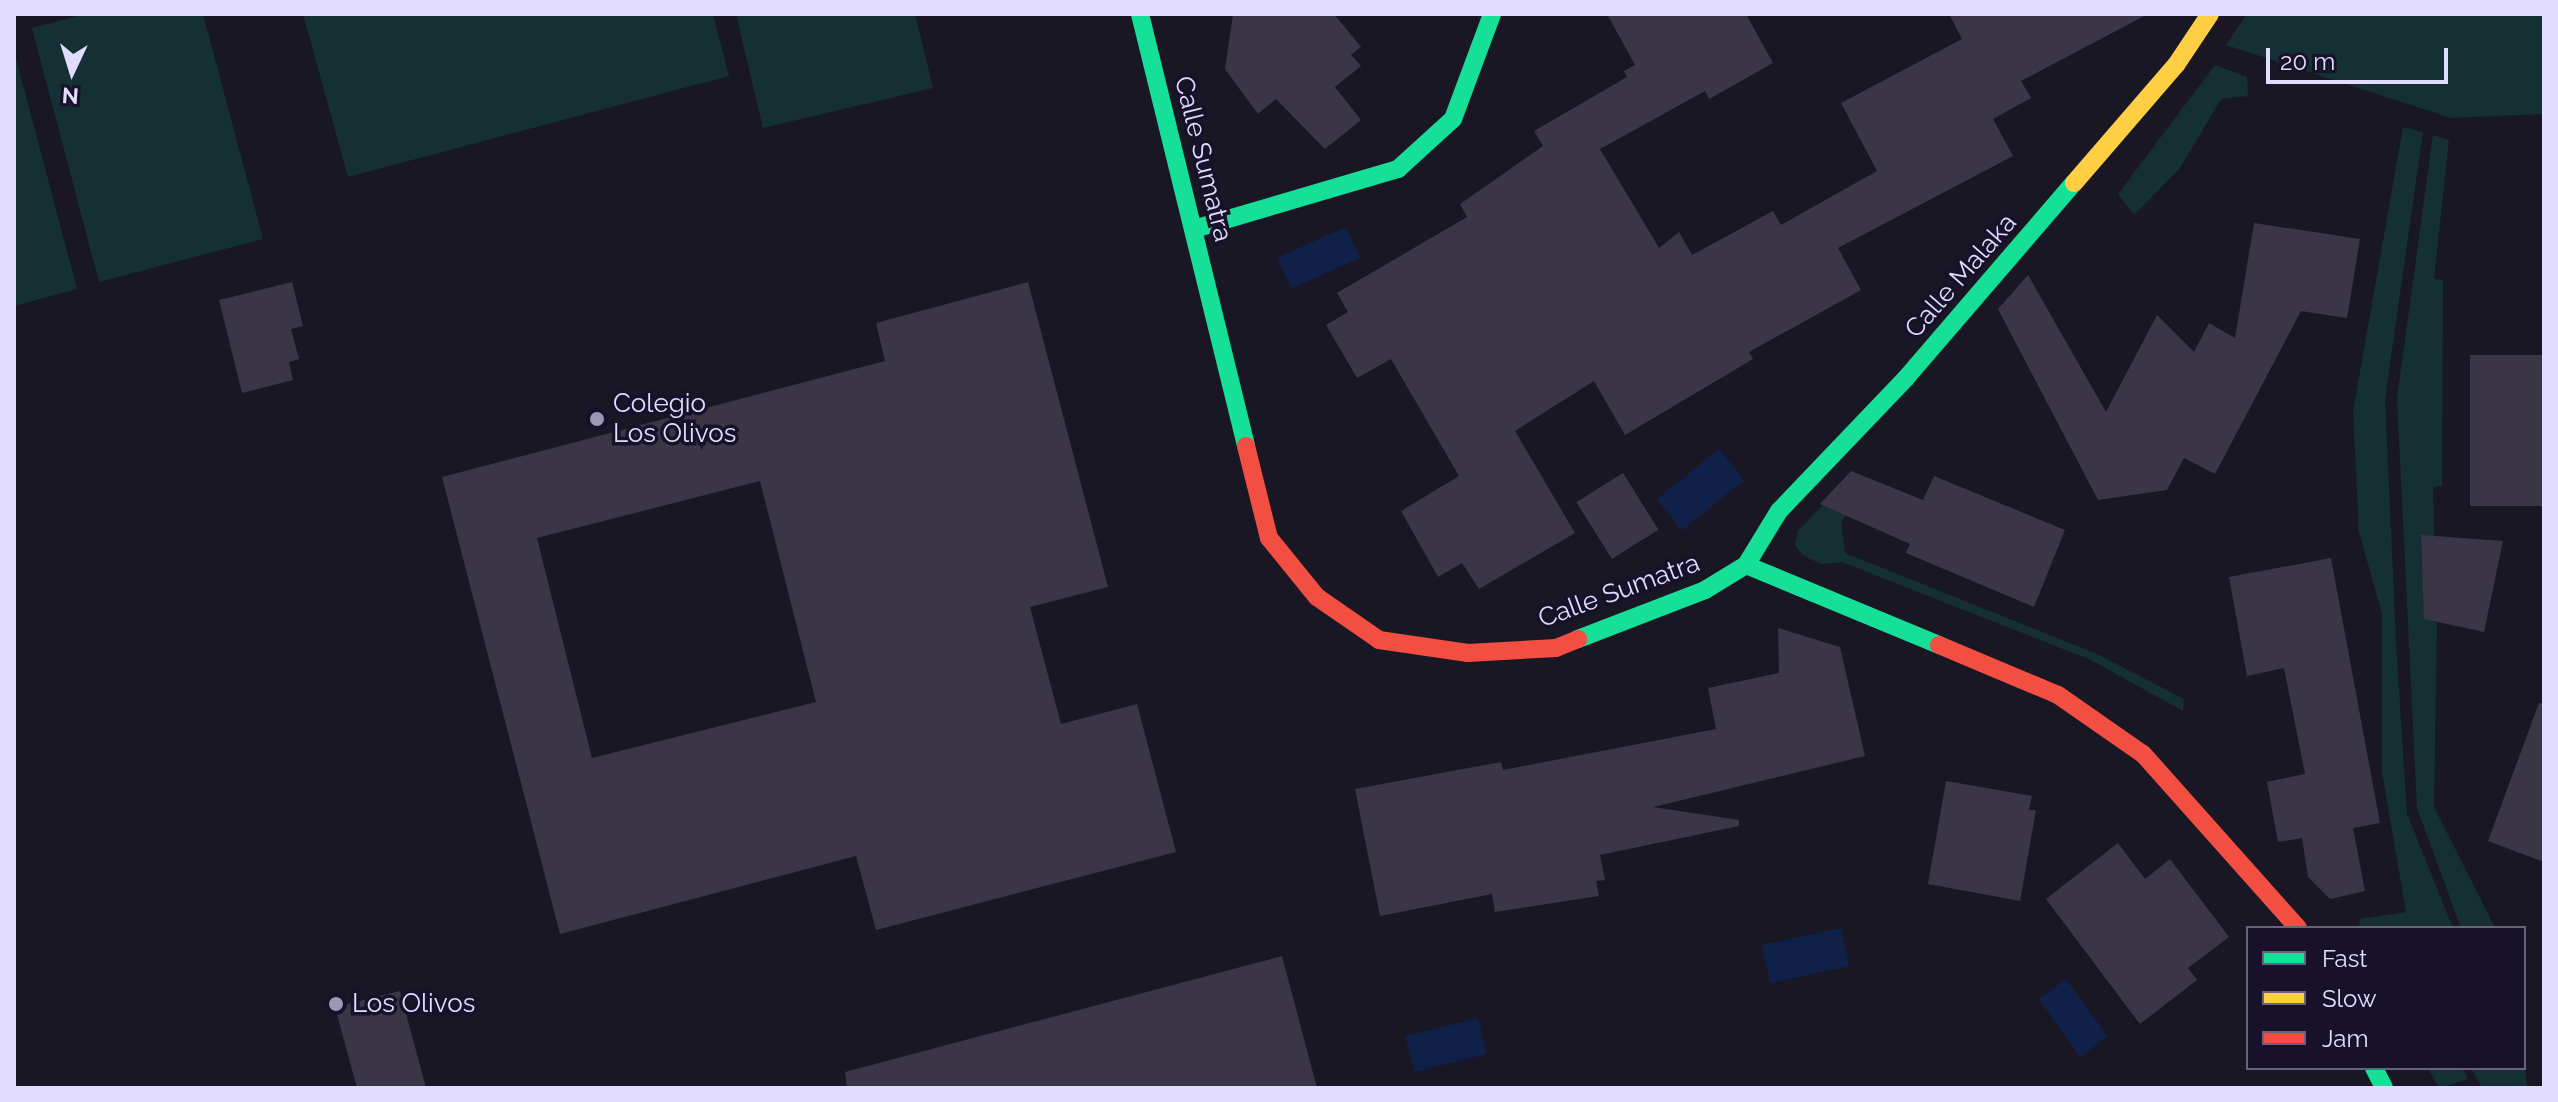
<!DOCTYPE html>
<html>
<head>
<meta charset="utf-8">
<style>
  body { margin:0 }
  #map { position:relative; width:2558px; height:1102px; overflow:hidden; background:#1a1724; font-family:Raleway,sans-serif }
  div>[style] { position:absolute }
  .green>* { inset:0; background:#153032 }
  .water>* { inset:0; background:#0f2149; transform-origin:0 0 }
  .building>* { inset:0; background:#3a3646; transform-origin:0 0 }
  .fast>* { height:18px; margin:-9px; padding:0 9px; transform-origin:9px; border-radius:9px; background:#16e098 }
  .slow>* { height:18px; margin:-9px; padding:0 9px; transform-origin:9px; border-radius:9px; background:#ffcf43 }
  .jam>* { height:18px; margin:-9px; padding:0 9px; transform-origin:9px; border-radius:9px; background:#f24e42 }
  .dots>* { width:22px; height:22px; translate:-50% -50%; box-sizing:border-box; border:4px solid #17112a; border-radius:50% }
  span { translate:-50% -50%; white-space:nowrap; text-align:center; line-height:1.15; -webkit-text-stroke:7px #17112a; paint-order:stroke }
  .street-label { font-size:26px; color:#e2dcfe }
  .poi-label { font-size:26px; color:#e2dcfe }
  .left { translate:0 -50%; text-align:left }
  .frame { position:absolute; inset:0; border:16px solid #e2dcfe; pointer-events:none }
  .legend { position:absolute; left:2246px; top:926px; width:280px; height:144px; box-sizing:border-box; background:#17112a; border:2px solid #68627f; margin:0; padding:10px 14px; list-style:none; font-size:24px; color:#e2dcfe }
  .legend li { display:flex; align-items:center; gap:16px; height:40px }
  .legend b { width:40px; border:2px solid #68627f }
  .north { position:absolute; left:32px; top:32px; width:80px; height:80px; -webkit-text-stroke:6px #17112a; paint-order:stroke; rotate:184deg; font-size:22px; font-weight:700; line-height:32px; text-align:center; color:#e2dcfe }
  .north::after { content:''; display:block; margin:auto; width:28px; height:36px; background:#e2dcfe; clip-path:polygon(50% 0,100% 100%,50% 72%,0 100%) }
  .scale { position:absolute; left:2266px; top:48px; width:182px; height:36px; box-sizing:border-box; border:4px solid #e2dcfe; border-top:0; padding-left:10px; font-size:24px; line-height:28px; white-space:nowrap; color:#e2dcfe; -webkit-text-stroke:6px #17112a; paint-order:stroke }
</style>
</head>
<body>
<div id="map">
  <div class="green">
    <i style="clip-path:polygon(86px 14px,203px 14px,263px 239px,99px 282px,32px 28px)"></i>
    <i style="clip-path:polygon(303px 14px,713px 14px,729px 76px,348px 177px)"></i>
    <i style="clip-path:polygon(736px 14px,915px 14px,933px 88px,763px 128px)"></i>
    <i style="clip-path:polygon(2247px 14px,2544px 14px,2544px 114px,2451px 118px,2226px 45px)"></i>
    <i style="clip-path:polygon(14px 51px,77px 289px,14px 306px)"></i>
    <i style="clip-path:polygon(2215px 65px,2247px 77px,2248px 96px,2221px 99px,2180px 168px,2134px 215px,2118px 194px)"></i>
    <i style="clip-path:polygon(2403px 127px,2423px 132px,2385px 399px,2396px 642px,2407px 814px,2453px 928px,2359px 928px,2360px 919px,2406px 912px,2382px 772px,2382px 614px,2359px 532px,2353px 412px)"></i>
    <i style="clip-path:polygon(2433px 135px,2449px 140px,2434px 279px,2443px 280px,2442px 486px,2433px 487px,2434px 536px,2421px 536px,2422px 573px,2441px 575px,2431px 621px,2437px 622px,2434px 807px,2495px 928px,2461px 928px,2417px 808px,2397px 398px)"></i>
    <i style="clip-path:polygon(1838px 489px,1858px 498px,1841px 522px,1845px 553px,2097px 654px,2184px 699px,2183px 711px,2091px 660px,1842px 562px,1821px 564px,1803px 555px,1795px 545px,1798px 531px)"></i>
    <i style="clip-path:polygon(2524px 1059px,2527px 1088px,2482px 1088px,2471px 1068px,2524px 1068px)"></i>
    <i style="clip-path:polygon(2428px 1068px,2462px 1068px,2468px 1079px,2439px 1088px)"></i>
  </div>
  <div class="water">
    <i style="left:1346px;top:227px;width:34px;height:75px;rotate:66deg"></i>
    <i style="left:1719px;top:449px;width:40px;height:80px;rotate:51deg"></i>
    <i style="left:1841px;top:928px;width:39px;height:81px;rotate:78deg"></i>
    <i style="left:2066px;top:979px;width:71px;height:34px;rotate:54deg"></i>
    <i style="left:1478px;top:1018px;width:37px;height:75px;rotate:76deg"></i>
  </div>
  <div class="building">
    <i style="clip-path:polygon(1233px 14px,1334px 14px,1361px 47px,1351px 55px,1361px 66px,1335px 87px,1361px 120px,1325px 149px,1276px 99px,1258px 114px,1225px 69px)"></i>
    <i style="clip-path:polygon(1607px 14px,1746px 14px,1773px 63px,1709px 99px,1705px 91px,1600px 149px,1659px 248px,1679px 232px,1692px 255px,1773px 211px,1781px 225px,1877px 171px,1841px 103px,1962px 39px,1949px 14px,2148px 14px,2021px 81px,2031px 98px,1993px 119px,2013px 156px,1838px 248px,1861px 290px,1749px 352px,1753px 359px,1625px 435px,1594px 381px,1515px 431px,1575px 533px,1479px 589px,1462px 563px,1438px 577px,1401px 511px,1459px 476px,1391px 359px,1357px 378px,1326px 325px,1348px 312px,1337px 293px,1467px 217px,1460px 204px,1543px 146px,1534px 131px,1627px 77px,1624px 71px,1635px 65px)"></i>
    <i style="clip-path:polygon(2254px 223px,2360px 239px,2347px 318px,2301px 311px,2215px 474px,2184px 458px,2167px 490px,2098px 500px,1998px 309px,2028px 275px,2106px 412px,2157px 315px,2194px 352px,2209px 323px,2235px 338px)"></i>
    <i style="clip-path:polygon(292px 282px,303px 326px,291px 329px,299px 359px,289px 362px,293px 380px,242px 393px,219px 300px)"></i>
    <i style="clip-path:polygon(evenodd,1028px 282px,1108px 587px,1030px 607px,1061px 724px,1137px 704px,1176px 852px,876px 930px,856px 856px,560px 934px,442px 477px,885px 361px,876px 323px,1028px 282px,760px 481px,816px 702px,592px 758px,537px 538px,760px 481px)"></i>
    <i style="left:2544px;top:355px;width:151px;height:74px;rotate:90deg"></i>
    <i style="clip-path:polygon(1851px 471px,1923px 500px,1934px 476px,2065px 530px,2034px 607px,1906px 553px,1910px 544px,1820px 504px)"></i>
    <i style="left:1623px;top:473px;width:67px;height:55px;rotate:58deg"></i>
    <i style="clip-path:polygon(2421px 535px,2503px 541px,2484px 632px,2424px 619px)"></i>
    <i style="clip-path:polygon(2331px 558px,2380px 823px,2353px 828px,2365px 891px,2330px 899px,2308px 877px,2302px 838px,2278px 842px,2267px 782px,2305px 774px,2284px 668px,2247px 676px,2229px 577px)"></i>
    <i style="clip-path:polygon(1778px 628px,1840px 647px,1865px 756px,1653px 807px,1739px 820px,1739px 826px,1600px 855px,1605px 880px,1596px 881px,1599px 896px,1495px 912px,1492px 894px,1380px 916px,1355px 789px,1501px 762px,1503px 770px,1716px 729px,1708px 688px,1779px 673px)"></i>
    <i style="clip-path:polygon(2539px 703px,2544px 704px,2544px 862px,2488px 841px)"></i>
    <i style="clip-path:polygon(1946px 781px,2032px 796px,2029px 810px,2036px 810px,2020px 901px,1928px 884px)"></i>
    <i style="clip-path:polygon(2118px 843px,2145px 879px,2170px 859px,2229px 937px,2188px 968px,2197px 980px,2140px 1024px,2046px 899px)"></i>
    <i style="clip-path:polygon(1282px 956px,1317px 1088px,847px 1088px,845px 1072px)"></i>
    <i style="clip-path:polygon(400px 991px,426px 1088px,357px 1088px,335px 1007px)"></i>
  </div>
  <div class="fast">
    <i style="left:1140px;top:14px;width:445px;rotate:76.2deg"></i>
    <i style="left:1194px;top:229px;width:213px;rotate:-16.4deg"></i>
    <i style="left:1398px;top:169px;width:74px;rotate:-42.3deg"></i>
    <i style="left:1453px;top:119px;width:112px;rotate:-69.6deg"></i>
    <i style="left:1746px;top:565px;width:63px;rotate:-58.6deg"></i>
    <i style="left:1779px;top:511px;width:184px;rotate:-46.3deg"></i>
    <i style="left:1906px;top:378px;width:257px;rotate:-49.3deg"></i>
    <i style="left:1578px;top:639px;width:136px;rotate:-21.1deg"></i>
    <i style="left:1705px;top:590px;width:48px;rotate:-31.4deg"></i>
    <i style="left:1746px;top:565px;width:209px;rotate:22.5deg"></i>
    <i style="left:2374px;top:1068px;width:22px;rotate:63deg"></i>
  </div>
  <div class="slow">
    <i style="left:2074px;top:183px;width:156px;rotate:-49.2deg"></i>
    <i style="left:2176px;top:65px;width:61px;rotate:-56.3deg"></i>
  </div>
  <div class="jam">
    <i style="left:1246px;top:446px;width:95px;rotate:76deg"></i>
    <i style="left:1269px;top:538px;width:76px;rotate:50.9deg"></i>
    <i style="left:1317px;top:597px;width:75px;rotate:34.7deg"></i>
    <i style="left:1379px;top:640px;width:90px;rotate:8.3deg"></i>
    <i style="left:1468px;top:653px;width:88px;rotate:-3.3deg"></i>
    <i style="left:1556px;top:648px;width:24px;rotate:-22deg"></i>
    <i style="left:1939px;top:645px;width:129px;rotate:22.8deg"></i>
    <i style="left:2058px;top:695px;width:103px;rotate:34.8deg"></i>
    <i style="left:2143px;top:754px;width:233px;rotate:48.3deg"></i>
  </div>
  <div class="dots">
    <i style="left:597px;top:419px;background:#9c97b2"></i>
    <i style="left:336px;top:1004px;background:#9c97b2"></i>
  </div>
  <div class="street-label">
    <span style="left:1203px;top:159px;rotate:76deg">Calle Sumatra</span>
    <span style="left:1961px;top:276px;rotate:-49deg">Calle Malaka</span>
    <span style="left:1619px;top:591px;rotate:-20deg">Calle Sumatra</span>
  </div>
  <div class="poi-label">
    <span class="left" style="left:613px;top:419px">Colegio<br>Los Olivos</span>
    <span class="left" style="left:352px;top:1004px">Los Olivos</span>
  </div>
  <div class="frame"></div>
  <ul class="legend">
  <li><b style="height:10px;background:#16e098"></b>Fast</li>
  <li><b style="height:10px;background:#ffcf43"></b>Slow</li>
  <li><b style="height:10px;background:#f24e42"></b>Jam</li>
  </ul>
  <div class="north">N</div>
  <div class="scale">20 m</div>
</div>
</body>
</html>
